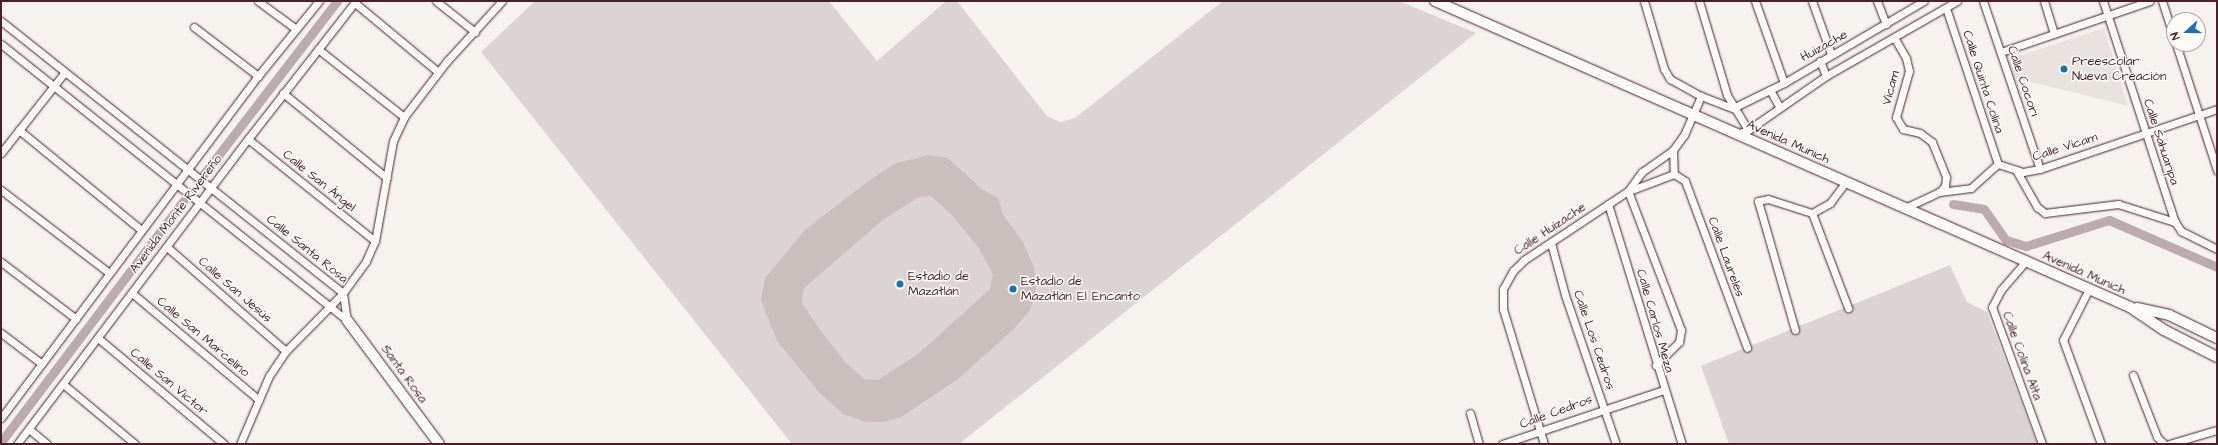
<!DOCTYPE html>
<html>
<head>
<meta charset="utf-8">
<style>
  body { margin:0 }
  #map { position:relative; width:2218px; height:445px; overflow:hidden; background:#f6f3ef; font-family:"Architects Daughter",sans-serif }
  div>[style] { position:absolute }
  .built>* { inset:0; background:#e9e3e0 }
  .green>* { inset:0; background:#dcd4d2 }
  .canal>* { height:9px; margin:-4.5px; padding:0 4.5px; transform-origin:4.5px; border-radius:4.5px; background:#bbabac }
  .building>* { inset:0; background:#cbbfbe }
  .roads { filter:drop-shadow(0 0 1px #4a1f2b) drop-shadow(0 0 1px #4a1f2b) }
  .minor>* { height:7px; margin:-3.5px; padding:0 3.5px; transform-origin:3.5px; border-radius:3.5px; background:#fdfcf7 }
  .secondary>* { height:10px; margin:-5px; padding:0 5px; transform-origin:5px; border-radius:5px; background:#fdfcf7 }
  .dots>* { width:11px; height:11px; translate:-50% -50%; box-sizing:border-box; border:2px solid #fdfcf7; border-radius:50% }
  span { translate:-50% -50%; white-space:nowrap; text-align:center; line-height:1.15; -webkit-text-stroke:3px #fdfcf7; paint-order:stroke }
  .street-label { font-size:13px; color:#4a1f2b }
  .poi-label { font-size:13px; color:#4a1f2b }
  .left { translate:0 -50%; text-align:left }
  .frame { position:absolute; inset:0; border:2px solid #4a1f2b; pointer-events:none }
  .north { position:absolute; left:2166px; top:12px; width:40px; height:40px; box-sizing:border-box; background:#fdfcf7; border:1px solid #b5a4a5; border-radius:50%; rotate:249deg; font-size:11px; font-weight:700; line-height:16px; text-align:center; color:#4a1f2b }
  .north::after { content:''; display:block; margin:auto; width:14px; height:18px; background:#1f6fb2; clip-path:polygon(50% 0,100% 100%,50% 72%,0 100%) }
</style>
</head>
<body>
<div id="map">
  <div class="built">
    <i style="clip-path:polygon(2104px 28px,2128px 106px,2015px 78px,2009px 59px)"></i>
  </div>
  <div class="green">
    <i style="clip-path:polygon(535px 1px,829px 1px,877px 61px,946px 1px,957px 1px,1047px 116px,1060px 122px,1075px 118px,1223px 1px,1399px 1px,1476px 33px,959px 444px,792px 444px,481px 52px)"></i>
    <i style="clip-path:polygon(1950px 265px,1967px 302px,1987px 312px,2037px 444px,1729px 444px,1701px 366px)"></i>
  </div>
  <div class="canal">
    <i style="left:203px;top:175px;width:220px;rotate:-52.4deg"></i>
    <i style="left:1953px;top:204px;width:31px;rotate:9deg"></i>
    <i style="left:1984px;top:209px;width:38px;rotate:55deg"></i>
    <i style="left:2006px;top:240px;width:21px;rotate:17deg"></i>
    <i style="left:2026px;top:246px;width:87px;rotate:-17.4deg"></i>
    <i style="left:2109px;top:220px;width:118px;rotate:23.5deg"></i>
    <i style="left:1px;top:442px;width:302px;rotate:-52.9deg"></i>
  </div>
  <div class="building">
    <i style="clip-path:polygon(evenodd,928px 155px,948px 158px,983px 190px,998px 198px,1003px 215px,1023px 242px,1034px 267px,1036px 290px,1030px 310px,1013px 330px,958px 379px,901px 417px,884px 422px,866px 422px,843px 414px,819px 392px,777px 341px,761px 300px,765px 278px,805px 230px,867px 182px,894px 164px,928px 155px,931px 196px,951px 214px,978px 247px,993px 274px,990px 289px,918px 354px,878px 380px,864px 379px,846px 363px,820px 330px,802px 303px,804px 288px,884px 219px,919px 197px,931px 196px)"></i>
  </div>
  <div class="roads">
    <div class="minor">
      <i style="left:258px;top:1px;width:47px;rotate:36.4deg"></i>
      <i style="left:436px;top:1px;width:50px;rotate:38.5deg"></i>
      <i style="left:1644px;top:1px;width:71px;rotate:73.6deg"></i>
      <i style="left:1664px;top:69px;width:12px;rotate:59deg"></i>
      <i style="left:1670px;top:79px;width:35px;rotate:29deg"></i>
      <i style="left:1701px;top:96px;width:34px;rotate:21deg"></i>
      <i style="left:1699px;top:1px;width:98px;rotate:73.4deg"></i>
      <i style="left:1727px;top:95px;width:41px;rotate:59deg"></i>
      <i style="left:1755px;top:1px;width:87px;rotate:70.5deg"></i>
      <i style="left:1812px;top:1px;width:56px;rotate:70.3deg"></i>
      <i style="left:1877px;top:1px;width:25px;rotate:69deg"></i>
      <i style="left:1983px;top:1px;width:177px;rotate:71.3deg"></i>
      <i style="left:2044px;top:1px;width:34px;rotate:73deg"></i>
      <i style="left:2103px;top:1px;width:232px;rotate:72deg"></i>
      <i style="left:2175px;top:222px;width:11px;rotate:56deg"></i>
      <i style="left:2181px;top:231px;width:40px;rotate:26.6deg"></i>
      <i style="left:2162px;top:1px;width:40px;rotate:72deg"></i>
      <i style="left:355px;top:3px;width:108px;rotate:39.7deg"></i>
      <i style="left:1946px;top:8px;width:164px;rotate:71.6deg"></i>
      <i style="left:1px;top:21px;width:437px;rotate:38.5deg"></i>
      <i style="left:343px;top:293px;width:27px;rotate:82deg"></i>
      <i style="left:194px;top:27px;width:81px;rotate:37.4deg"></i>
      <i style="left:1895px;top:39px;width:22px;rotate:60deg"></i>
      <i style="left:1906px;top:58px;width:13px;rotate:77deg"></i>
      <i style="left:1909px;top:71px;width:48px;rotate:105.8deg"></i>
      <i style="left:1896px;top:117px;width:14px;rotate:60deg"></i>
      <i style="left:1903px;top:129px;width:17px;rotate:13deg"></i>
      <i style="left:1920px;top:133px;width:15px;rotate:37deg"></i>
      <i style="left:1932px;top:142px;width:38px;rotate:68deg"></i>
      <i style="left:1946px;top:177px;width:9px;rotate:96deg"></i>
      <i style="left:1945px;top:186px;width:8px;rotate:135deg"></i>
      <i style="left:1px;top:44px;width:443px;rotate:38.6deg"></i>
      <i style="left:2176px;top:44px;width:133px;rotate:72deg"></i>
      <i style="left:318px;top:49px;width:110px;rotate:38.3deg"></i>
      <i style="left:2001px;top:52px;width:157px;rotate:-18.9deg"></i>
      <i style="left:1820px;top:61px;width:16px;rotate:68deg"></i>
      <i style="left:1770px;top:90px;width:18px;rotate:61deg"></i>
      <i style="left:283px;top:93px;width:134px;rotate:39.3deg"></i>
      <i style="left:1733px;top:108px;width:57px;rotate:-26.1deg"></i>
      <i style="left:1784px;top:83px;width:162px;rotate:-30.4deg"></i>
      <i style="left:19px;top:130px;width:158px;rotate:39.3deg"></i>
      <i style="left:1736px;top:134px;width:13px;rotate:-18deg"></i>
      <i style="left:1748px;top:130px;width:95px;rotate:-34.7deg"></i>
      <i style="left:1826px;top:76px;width:151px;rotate:-29.8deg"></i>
      <i style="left:248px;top:139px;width:163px;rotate:38.8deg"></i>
      <i style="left:1673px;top:150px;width:24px;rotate:88deg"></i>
      <i style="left:1px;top:153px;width:103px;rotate:-51.7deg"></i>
      <i style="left:2016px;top:170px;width:43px;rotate:60.4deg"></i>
      <i style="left:2037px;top:207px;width:10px;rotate:37deg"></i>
      <i style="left:2045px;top:213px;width:74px;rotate:-7deg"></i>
      <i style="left:2118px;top:204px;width:60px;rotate:17.5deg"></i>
      <i style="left:1px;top:190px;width:136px;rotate:37.5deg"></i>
      <i style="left:1628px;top:191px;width:149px;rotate:69.1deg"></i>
      <i style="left:1681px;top:330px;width:12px;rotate:99deg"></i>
      <i style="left:1679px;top:342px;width:33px;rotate:135deg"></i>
      <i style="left:1629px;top:191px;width:48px;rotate:-20.7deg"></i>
      <i style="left:1674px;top:174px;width:13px;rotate:32deg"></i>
      <i style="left:1685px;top:181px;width:178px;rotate:69.6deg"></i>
      <i style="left:1608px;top:204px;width:251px;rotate:72.9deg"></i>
      <i style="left:1905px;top:208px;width:38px;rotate:-25deg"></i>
      <i style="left:1939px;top:192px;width:32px;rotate:-7deg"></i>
      <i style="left:1971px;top:188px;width:36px;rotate:-42deg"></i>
      <i style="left:1998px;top:164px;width:26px;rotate:18deg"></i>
      <i style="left:2023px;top:172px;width:17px;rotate:-10deg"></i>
      <i style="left:2040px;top:169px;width:187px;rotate:-18.7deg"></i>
      <i style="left:1812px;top:213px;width:102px;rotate:69.2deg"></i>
      <i style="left:1551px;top:243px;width:54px;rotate:74.9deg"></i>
      <i style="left:1565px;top:295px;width:157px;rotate:71.1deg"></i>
      <i style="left:167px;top:247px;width:158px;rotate:41.2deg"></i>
      <i style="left:2026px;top:261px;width:38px;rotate:131deg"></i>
      <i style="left:2001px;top:290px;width:19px;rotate:118deg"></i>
      <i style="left:1992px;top:307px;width:146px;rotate:69.9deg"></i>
      <i style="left:1px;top:262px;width:94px;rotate:37.2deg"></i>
      <i style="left:2089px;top:289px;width:57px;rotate:117deg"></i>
      <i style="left:2063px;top:340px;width:111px;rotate:69.9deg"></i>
      <i style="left:132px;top:293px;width:166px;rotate:40.1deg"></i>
      <i style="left:1795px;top:330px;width:134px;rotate:-106deg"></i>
      <i style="left:1758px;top:201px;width:10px;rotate:-11deg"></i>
      <i style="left:1768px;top:199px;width:46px;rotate:17.7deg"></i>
      <i style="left:1812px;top:213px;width:21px;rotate:-29deg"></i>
      <i style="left:1830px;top:203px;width:26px;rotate:-53deg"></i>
      <i style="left:1px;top:333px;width:51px;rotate:37.1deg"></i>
      <i style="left:98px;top:338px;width:165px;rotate:40.1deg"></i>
      <i style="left:2133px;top:375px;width:66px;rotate:68.8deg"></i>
      <i style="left:2157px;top:437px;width:10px;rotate:45deg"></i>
      <i style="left:63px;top:384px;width:94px;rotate:39.8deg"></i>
      <i style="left:1470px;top:413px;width:32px;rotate:74deg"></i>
      <i style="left:1px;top:418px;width:428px;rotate:-53.1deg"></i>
      <i style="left:258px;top:76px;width:97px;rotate:-50.9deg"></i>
      <i style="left:29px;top:429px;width:23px;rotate:40deg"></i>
      <i style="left:17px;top:444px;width:383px;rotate:-52.9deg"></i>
      <i style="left:248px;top:139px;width:175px;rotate:-52deg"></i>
      <i style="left:240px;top:444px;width:74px;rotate:-66.9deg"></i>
      <i style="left:269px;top:376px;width:30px;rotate:-56deg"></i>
      <i style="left:286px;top:351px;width:81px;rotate:-45.5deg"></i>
      <i style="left:343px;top:293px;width:39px;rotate:-54deg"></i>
      <i style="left:366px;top:261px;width:22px;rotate:-66deg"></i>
      <i style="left:375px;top:241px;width:102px;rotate:-79.8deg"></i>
      <i style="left:393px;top:141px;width:26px;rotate:-65deg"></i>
      <i style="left:404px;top:117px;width:71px;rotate:-52.5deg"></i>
      <i style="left:447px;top:61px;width:81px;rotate:-47.5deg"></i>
      <i style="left:1502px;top:444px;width:170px;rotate:-18.5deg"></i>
      <i style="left:1544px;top:444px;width:141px;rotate:-106.9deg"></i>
      <i style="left:1503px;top:309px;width:20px;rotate:-90deg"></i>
      <i style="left:1503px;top:289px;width:21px;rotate:-61deg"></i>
      <i style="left:1513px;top:271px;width:16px;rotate:-45deg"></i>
      <i style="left:1524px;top:260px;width:125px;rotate:-33.6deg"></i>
      <i style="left:1628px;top:191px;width:24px;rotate:-54deg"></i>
      <i style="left:1642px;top:172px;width:38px;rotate:-35deg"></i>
      <i style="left:1673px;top:150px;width:19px;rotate:-54deg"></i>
      <i style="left:1684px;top:135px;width:43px;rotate:-66.4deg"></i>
      <i style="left:2169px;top:444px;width:50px;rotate:-16.3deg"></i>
    </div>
    <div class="secondary">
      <i style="left:1435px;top:1px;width:759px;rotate:23.76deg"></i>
      <i style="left:2130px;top:307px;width:41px;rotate:34.1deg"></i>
      <i style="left:2164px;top:330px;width:59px;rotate:27deg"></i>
      <i style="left:2137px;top:308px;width:33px;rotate:12deg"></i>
      <i style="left:2169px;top:315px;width:53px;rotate:25.6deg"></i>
      <i style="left:347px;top:320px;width:154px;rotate:53.4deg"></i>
    </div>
  </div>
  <div class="dots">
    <i style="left:2064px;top:69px;background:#1f6fb2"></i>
    <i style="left:900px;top:284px;background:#1f6fb2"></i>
    <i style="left:1013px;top:289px;background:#1f6fb2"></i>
  </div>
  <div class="street-label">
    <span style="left:1824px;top:46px;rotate:-29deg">Huizache</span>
    <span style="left:2023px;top:81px;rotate:71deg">Calle Cocori</span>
    <span style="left:1983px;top:82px;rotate:72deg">Calle Quinta Colina</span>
    <span style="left:1891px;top:88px;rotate:-75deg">Vicam</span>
    <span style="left:1788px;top:142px;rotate:24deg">Avenida Munich</span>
    <span style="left:2161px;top:142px;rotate:72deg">Calle Sahuaripa</span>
    <span style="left:2065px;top:147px;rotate:-18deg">Calle Vícam</span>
    <span style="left:319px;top:181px;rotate:39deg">Calle San Ángel</span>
    <span style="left:176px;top:214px;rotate:-53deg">Avenida Monte Rivereño</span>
    <span style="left:1550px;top:229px;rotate:-34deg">Calle Huizache</span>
    <span style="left:307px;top:249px;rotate:39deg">Calle Santa Rosa</span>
    <span style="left:1726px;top:257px;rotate:70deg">Calle Laureles</span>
    <span style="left:2084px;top:273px;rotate:24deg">Avenida Munich</span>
    <span style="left:235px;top:290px;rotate:41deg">Calle San Jesús</span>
    <span style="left:1655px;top:321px;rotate:74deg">Calle Carlos Meza</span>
    <span style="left:203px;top:337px;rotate:40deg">Calle San Marcelino</span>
    <span style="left:1594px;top:340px;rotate:71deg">Calle Los Cedros</span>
    <span style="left:2022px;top:356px;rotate:70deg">Calle Colina Alta</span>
    <span style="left:404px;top:374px;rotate:54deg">Santa Rosa</span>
    <span style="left:169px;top:382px;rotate:40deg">Calle San Victor</span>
    <span style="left:1556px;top:412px;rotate:-20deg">Calle Cedros</span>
  </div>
  <div class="poi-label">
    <span class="left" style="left:2072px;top:69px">Preescolar<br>Nueva Creación</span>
    <span class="left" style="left:908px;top:284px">Estadio de<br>Mazatlán</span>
    <span class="left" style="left:1021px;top:289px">Estadio de<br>Mazatlán El Encanto</span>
  </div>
  <div class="frame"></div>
  <div class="north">N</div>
</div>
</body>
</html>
